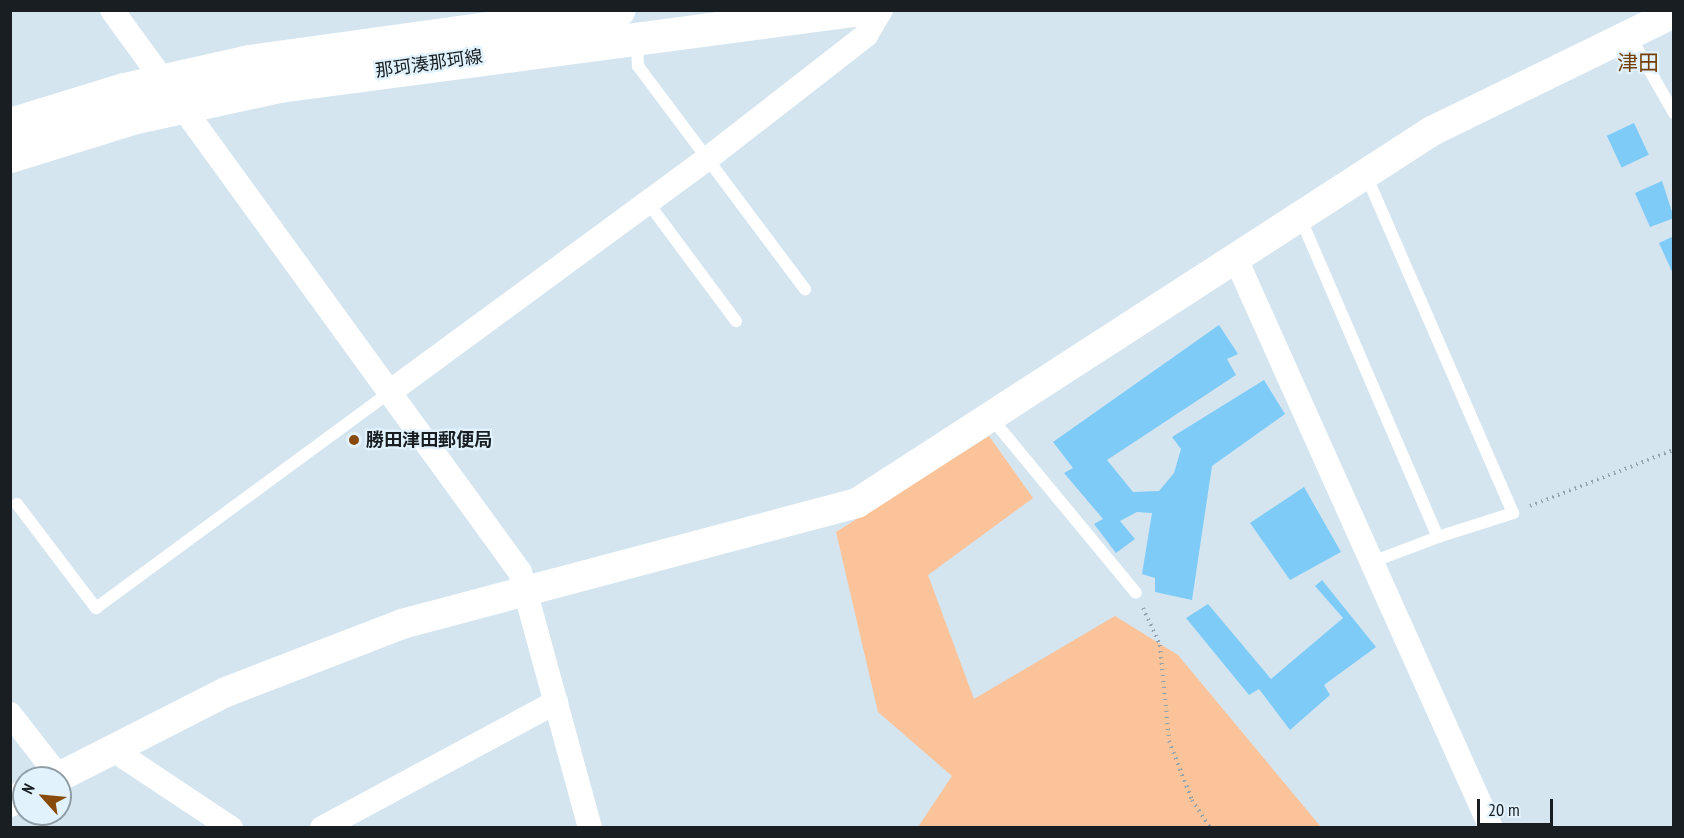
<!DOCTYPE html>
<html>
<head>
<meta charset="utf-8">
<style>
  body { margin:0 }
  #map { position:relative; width:1684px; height:838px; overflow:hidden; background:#d4e5f0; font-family:"PT Sans Narrow","Noto Sans JP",sans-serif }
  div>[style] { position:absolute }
  .green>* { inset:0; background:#fac399 }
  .building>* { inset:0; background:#7ecbf8; transform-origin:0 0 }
  .path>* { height:4px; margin-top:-2px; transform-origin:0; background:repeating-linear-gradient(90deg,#96a3ac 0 1.5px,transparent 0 6px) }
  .service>* { height:12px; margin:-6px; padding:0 6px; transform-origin:6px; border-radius:6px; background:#fff }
  .minor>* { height:24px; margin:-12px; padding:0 12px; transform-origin:12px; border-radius:12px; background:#fff }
  .tertiary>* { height:30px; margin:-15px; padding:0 15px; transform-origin:15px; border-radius:15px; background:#fff }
  .primary>* { height:33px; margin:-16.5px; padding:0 16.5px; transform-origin:16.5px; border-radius:16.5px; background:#fff }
  .dots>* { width:16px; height:16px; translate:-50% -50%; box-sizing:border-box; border:3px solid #e1f2fd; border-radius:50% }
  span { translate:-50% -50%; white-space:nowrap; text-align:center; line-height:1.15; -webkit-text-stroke:4.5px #e1f2fd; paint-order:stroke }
  .street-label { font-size:18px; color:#181e21 }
  .poi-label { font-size:18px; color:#181e21; font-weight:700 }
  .left { translate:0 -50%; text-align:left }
  .quarter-label { font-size:21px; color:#763f02 }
  .frame { position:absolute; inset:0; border:12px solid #181e21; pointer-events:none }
  .north { position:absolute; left:12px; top:766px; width:60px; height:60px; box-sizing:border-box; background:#e1f2fd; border:2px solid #919da5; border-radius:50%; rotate:297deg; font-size:16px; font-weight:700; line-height:24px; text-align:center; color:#181e21 }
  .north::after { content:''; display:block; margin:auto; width:21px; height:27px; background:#884b0b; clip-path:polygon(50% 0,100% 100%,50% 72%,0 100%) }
  .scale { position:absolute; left:1477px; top:799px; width:76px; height:27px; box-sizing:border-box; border:3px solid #181e21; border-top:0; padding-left:8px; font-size:18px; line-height:21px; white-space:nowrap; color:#181e21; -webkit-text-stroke:4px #e1f2fd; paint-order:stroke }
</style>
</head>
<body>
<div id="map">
  <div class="green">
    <i style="clip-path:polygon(989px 436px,1033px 498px,928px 575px,974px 699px,1115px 616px,1178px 655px,1321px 827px,918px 827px,952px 776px,878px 712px,836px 532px)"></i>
  </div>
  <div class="building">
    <i style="left:1634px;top:123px;width:35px;height:30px;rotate:65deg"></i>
    <i style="clip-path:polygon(1662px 181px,1674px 218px,1650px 227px,1635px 193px)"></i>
    <i style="clip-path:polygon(1674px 236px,1674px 276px,1659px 243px)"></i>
    <i style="clip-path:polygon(1219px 325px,1238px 354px,1227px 359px,1236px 375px,1107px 460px,1133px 492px,1159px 491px,1174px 473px,1181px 449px,1172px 437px,1264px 380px,1285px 414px,1212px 466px,1192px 600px,1155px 592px,1155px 578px,1142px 574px,1152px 513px,1137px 512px,1120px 521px,1135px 539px,1116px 553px,1094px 524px,1103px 519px,1064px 473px,1073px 468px,1053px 442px)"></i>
    <i style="clip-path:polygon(1304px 487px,1341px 552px,1290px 580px,1250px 523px)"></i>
    <i style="clip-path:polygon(1322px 580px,1376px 647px,1324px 685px,1330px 695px,1290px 730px,1259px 689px,1249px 695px,1186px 618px,1208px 604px,1271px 679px,1343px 618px,1315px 586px)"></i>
  </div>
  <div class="path">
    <i style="left:1530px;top:506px;width:155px;rotate:-21.3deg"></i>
    <i style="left:1143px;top:608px;width:41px;rotate:65.3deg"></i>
    <i style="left:1160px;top:645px;width:96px;rotate:84.6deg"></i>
    <i style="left:1169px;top:741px;width:63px;rotate:68.7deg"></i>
    <i style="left:1192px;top:800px;width:33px;rotate:57deg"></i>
  </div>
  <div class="service">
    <i style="left:1630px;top:36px;width:89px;rotate:60.3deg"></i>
    <i style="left:637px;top:41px;width:25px;rotate:88deg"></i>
    <i style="left:638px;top:66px;width:279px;rotate:53.2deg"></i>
    <i style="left:649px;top:204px;width:146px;rotate:53.4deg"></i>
    <i style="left:1300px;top:217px;width:348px;rotate:66.7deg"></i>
    <i style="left:1438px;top:537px;width:79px;rotate:-17.7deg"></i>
    <i style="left:1513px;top:513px;width:369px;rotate:-113.5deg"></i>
    <i style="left:993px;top:420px;width:224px;rotate:50.4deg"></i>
    <i style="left:17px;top:504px;width:131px;rotate:52.8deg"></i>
    <i style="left:96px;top:608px;width:366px;rotate:-36.3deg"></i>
    <i style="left:1372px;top:562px;width:71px;rotate:-20.7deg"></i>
  </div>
  <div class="minor">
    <i style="left:112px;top:10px;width:694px;rotate:54.02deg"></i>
    <i style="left:520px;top:572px;width:265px;rotate:74.7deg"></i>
    <i style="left:1235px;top:257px;width:626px;rotate:65.85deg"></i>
    <i style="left:391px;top:391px;width:392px;rotate:-36.3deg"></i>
    <i style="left:707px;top:159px;width:202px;rotate:-37.9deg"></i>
    <i style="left:866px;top:35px;width:29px;rotate:-59deg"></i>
    <i style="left:10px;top:714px;width:80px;rotate:52.1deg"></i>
    <i style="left:112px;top:749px;width:143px;rotate:33.6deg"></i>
    <i style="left:322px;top:828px;width:266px;rotate:-28.3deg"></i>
  </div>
  <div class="tertiary">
    <i style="left:57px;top:778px;width:190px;rotate:-27deg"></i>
    <i style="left:226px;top:692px;width:189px;rotate:-21.1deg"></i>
    <i style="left:402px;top:624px;width:471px;rotate:-14.9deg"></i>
    <i style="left:857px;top:503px;width:685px;rotate:-32.9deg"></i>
    <i style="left:1432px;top:131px;width:269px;rotate:-26deg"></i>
    <i style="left:10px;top:802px;width:16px;rotate:-27deg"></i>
  </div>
  <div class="primary">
    <i style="left:10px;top:124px;width:119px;rotate:-17.1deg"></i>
    <i style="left:124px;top:89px;width:128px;rotate:-12.6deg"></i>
    <i style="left:249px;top:61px;width:373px;rotate:-7.9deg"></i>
    <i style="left:10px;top:156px;width:128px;rotate:-17.3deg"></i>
    <i style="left:132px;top:118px;width:150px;rotate:-12.3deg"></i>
    <i style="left:279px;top:86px;width:580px;rotate:-7.53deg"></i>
  </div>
  <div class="dots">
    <i style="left:354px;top:440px;background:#884b0b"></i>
  </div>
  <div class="street-label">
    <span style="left:429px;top:64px;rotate:-8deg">那珂湊那珂線</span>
  </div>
  <div class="poi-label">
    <span class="left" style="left:366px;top:440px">勝田津田郵便局</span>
  </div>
  <div class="quarter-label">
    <span style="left:1638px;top:63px">津田</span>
  </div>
  <div class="frame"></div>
  <div class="north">N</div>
  <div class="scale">20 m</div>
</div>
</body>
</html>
